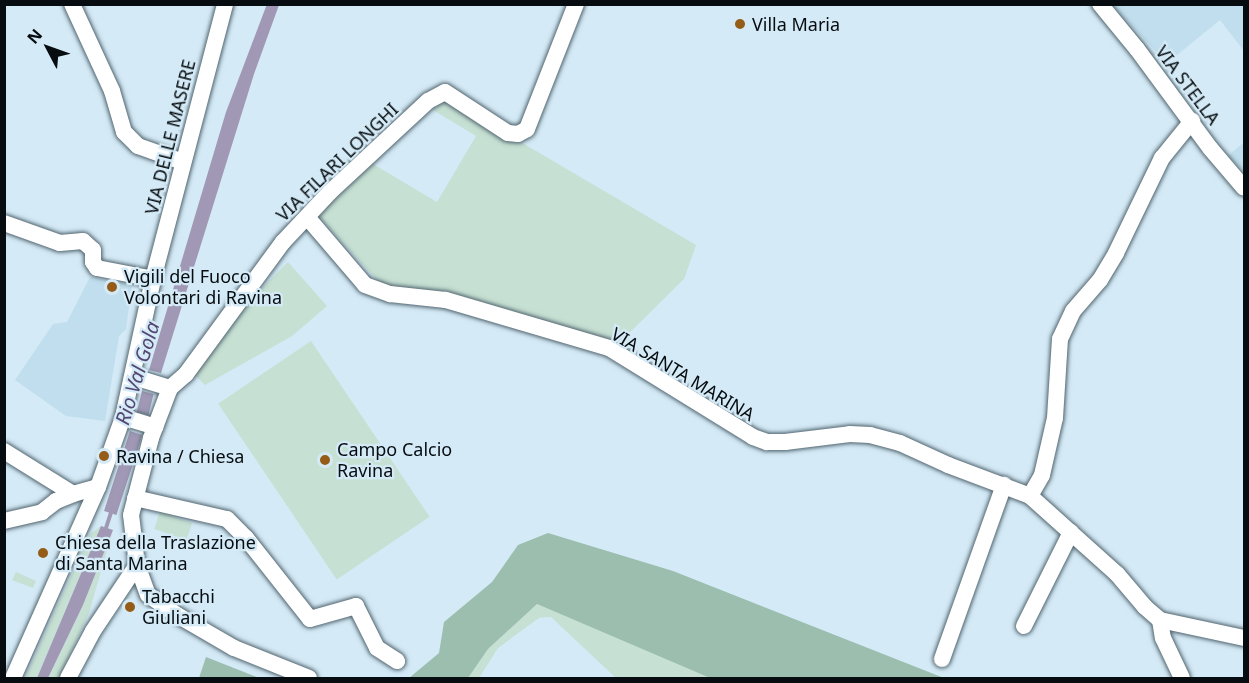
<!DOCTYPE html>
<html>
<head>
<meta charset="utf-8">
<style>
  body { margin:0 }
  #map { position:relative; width:1249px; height:683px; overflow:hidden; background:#d4eaf6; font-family:"Noto Sans",sans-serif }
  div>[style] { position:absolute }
  .built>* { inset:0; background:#c0deed }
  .green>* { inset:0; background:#c6e0d3; transform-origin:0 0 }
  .forest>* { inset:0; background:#9cbeae }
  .water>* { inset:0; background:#a098b5; transform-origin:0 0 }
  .stream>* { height:4px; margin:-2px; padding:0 2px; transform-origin:2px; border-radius:2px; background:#a098b5 }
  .roads { filter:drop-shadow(0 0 2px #51656f) drop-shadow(0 0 2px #51656f) }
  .minor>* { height:16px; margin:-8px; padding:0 8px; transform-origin:8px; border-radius:8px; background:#fff }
  .dots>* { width:16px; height:16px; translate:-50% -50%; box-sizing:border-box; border:3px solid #d4eaf6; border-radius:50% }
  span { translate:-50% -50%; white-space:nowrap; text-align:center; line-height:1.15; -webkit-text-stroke:4.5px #d4eaf6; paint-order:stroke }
  .poi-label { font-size:18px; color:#060c10 }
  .left { translate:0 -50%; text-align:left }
  .street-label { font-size:18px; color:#060c10 }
  .water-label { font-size:20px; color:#544773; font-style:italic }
  .frame { position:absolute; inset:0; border:6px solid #060c10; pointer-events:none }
  .north { position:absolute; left:18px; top:18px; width:60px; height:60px; -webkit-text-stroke:4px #d4eaf6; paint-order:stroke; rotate:311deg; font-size:16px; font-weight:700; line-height:24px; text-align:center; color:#060c10 }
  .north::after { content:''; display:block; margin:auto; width:21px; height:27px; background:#060c10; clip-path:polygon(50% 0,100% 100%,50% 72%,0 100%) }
</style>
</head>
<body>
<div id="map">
  <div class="built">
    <i style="clip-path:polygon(1112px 5px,1244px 5px,1244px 51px,1220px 20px,1167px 63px)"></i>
    <i style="clip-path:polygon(1244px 142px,1244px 171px,1228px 156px)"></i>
    <i style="clip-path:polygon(90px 277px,132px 285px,126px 329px,119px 336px,105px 421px,66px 416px,15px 380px,53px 324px,67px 322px)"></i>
  </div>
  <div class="green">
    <i style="clip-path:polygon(446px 98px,696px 245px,684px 279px,617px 345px,381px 284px,317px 215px,373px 164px,437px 202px,476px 136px,433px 110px)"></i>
    <i style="clip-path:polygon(288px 262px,327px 306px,292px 336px,205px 385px,195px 375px,253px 297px)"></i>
    <i style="left:311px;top:341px;width:212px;height:112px;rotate:56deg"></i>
    <i style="left:160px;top:512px;width:34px;height:18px;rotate:19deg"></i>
    <i style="clip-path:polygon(101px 526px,37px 678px,25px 678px,90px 534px)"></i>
    <i style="clip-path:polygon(113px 530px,89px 613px,59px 678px,48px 678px,83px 605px)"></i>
    <i style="clip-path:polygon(16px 572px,36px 581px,33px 588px,12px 580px)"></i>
    <i style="clip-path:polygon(537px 604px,710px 678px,616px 678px,551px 617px,539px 618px,521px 631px,498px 648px,479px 678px,468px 678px,488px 649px)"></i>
  </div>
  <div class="forest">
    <i style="clip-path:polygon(548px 533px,673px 571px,944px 678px,710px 678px,537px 604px,488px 649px,468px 678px,409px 678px,439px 653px,444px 622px,492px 582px,518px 545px)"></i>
    <i style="clip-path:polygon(206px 657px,259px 678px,199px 678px)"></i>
  </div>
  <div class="water">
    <i style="clip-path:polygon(267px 4px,279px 5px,254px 74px,161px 373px,149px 370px,226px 112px)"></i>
    <i style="left:142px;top:391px;width:12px;height:22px;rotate:14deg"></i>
    <i style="left:130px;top:431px;width:13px;height:84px;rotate:18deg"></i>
    <i style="clip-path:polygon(101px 526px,113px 530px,83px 605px,48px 678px,37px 678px)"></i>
  </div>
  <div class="stream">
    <i style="left:105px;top:531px;width:22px;rotate:-72deg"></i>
  </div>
  <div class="roads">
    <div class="minor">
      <i style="left:72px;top:4px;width:96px;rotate:65.3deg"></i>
      <i style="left:112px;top:91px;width:43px;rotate:73.7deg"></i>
      <i style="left:124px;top:132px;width:20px;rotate:45deg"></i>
      <i style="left:138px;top:146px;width:48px;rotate:19.6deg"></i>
      <i style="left:1100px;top:4px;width:58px;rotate:50.6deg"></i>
      <i style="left:1137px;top:49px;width:123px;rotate:53.6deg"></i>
      <i style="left:1210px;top:148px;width:52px;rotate:49.6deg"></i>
      <i style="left:307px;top:217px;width:89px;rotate:49.5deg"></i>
      <i style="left:365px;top:285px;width:27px;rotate:20deg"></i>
      <i style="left:390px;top:294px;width:56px;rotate:6.1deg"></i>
      <i style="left:446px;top:300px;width:170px;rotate:16.4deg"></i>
      <i style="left:609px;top:348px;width:169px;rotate:31.7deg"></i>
      <i style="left:753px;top:437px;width:15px;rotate:20deg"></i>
      <i style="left:767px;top:442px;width:18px"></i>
      <i style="left:785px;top:442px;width:65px;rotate:-7deg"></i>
      <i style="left:850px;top:434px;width:20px;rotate:3deg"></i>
      <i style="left:870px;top:435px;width:31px;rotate:15deg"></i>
      <i style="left:900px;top:443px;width:53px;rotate:24.6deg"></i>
      <i style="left:948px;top:465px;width:88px;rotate:20.7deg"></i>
      <i style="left:1030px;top:496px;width:117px;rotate:41.9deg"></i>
      <i style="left:1117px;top:574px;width:43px;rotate:49.7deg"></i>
      <i style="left:1145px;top:607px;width:20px;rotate:41deg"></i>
      <i style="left:1160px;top:620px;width:86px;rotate:12.1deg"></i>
      <i style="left:4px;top:223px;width:59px;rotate:19.7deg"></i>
      <i style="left:60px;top:243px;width:23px;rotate:-5deg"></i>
      <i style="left:83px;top:241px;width:13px;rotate:42deg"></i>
      <i style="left:93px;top:250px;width:12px;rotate:90deg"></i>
      <i style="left:93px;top:262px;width:7px;rotate:56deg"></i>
      <i style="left:97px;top:268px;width:57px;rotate:11.1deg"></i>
      <i style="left:134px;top:377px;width:38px;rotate:17deg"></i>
      <i style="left:123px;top:417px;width:34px;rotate:17deg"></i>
      <i style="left:4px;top:451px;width:81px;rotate:31.9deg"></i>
      <i style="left:73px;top:494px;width:26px;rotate:-16deg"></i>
      <i style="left:1030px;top:496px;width:24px;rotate:-60deg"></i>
      <i style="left:1042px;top:475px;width:58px;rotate:-77.2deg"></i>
      <i style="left:1055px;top:418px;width:79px;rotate:-86.4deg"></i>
      <i style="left:1060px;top:339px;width:31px;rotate:-65deg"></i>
      <i style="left:1073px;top:311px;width:41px;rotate:-48.9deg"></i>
      <i style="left:1100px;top:280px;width:31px;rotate:-59deg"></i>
      <i style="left:1116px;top:253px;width:106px;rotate:-64.2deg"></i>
      <i style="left:1162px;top:158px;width:48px;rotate:-51deg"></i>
      <i style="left:135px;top:498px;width:94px;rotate:12.9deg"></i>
      <i style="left:227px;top:519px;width:27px;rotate:45deg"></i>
      <i style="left:246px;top:538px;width:103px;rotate:51.7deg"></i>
      <i style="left:310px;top:619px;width:48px;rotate:-15.8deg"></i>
      <i style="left:356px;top:606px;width:47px;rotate:63.4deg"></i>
      <i style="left:377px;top:648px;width:24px;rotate:33deg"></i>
      <i style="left:4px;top:521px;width:39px;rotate:-13deg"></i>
      <i style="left:42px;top:512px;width:18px;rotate:-38deg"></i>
      <i style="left:56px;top:501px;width:18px;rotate:-22deg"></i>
      <i style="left:1160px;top:620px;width:18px;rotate:81deg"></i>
      <i style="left:1163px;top:638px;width:44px;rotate:64.6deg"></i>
      <i style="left:1024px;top:626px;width:105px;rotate:-63.4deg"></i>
      <i style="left:942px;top:659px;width:185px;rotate:-70.4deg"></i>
      <i style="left:13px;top:678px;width:209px;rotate:-66deg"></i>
      <i style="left:98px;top:487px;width:74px;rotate:-70.3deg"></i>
      <i style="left:123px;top:417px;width:141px;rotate:-77.7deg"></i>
      <i style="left:153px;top:279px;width:284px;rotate:-75.3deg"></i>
      <i style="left:68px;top:678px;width:53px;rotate:-62deg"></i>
      <i style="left:93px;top:631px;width:79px;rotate:-56.3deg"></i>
      <i style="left:309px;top:678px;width:81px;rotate:-158.2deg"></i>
      <i style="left:234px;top:648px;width:66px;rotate:-149.9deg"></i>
      <i style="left:177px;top:615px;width:35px;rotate:-145deg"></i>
      <i style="left:148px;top:595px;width:32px;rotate:-110deg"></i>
      <i style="left:137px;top:565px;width:50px;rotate:-96.8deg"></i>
      <i style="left:131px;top:515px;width:80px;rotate:-75.4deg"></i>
      <i style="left:151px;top:438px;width:53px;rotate:-69.2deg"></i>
      <i style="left:170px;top:388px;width:21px;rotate:-41deg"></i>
      <i style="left:186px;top:374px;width:164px;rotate:-53.7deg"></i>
      <i style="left:283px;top:242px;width:69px;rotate:-46.8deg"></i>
      <i style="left:330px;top:192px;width:134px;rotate:-42.9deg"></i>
      <i style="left:428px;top:101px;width:19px;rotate:-28deg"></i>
      <i style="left:445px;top:92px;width:75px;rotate:33.1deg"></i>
      <i style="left:508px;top:133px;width:10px;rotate:6deg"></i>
      <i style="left:518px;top:134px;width:10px;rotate:-29deg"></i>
      <i style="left:527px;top:129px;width:134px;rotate:-68.6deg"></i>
    </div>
  </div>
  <div class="dots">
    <i style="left:740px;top:24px;background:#945c16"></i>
    <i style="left:112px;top:287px;background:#945c16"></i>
    <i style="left:104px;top:456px;background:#945c16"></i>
    <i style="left:325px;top:460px;background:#945c16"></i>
    <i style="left:43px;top:553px;background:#945c16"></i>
    <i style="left:130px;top:607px;background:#945c16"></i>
  </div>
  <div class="poi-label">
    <span class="left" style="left:752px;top:24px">Villa Maria</span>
    <span class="left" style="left:124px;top:287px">Vigili del Fuoco<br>Volontari di Ravina</span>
    <span class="left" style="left:337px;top:460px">Campo Calcio<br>Ravina</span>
    <span class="left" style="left:116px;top:456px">Ravina / Chiesa</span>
    <span class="left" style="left:55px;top:553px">Chiesa della Traslazione<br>di Santa Marina</span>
    <span class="left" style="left:142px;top:607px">Tabacchi<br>Giuliani</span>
  </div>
  <div class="street-label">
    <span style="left:1188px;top:85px;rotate:53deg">VIA STELLA</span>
    <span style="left:170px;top:137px;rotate:-76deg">VIA DELLE MASERE</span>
    <span style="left:337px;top:162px;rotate:-44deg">VIA FILARI LONGHI</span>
    <span style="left:683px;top:374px;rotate:31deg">VIA SANTA MARINA</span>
  </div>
  <div class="water-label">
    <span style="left:137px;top:373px;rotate:-73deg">Rio Val Gola</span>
  </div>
  <div class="frame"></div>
  <div class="north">N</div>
</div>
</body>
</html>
